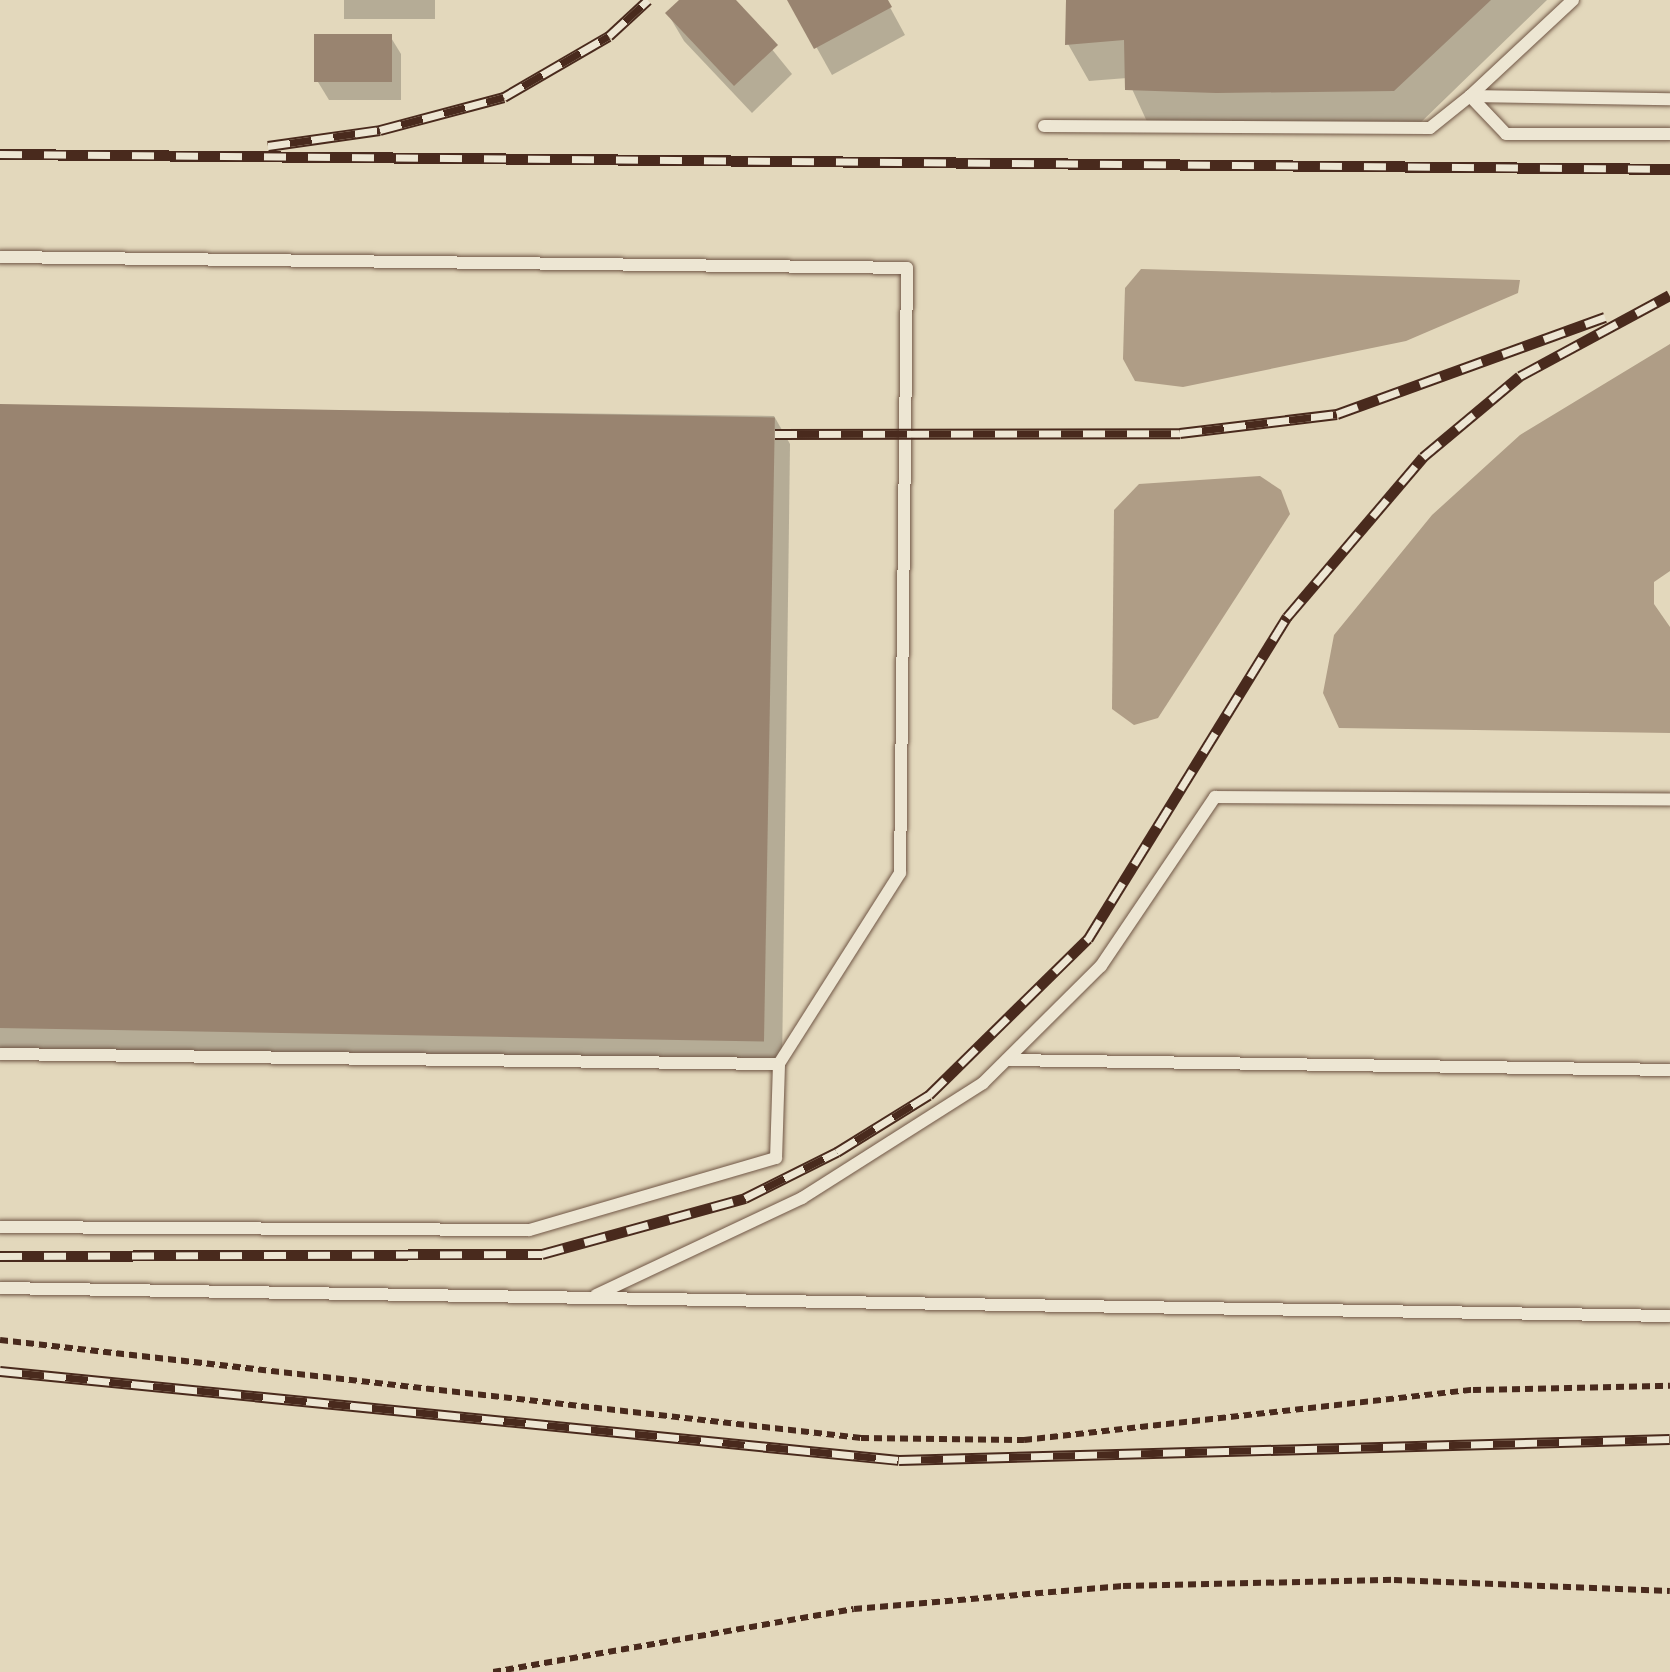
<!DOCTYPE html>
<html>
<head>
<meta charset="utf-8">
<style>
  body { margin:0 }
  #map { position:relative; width:1670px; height:1672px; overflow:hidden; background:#e3d8bc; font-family:"Libre Bodoni",serif }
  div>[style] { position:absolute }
  .water>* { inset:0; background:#af9d86 }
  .shadow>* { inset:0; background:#0003; transform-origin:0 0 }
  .building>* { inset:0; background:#998470; transform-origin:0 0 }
  .path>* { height:6px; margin-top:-3px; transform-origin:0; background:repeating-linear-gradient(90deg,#492a1d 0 8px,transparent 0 13px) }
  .roads { filter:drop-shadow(0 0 2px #705645) drop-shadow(0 0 2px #705645) }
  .service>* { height:12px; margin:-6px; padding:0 6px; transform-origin:6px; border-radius:6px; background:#ede6d3 }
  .rail>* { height:11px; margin-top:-5.5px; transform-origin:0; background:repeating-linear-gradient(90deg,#ede6d3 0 22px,#492a1d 0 44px); box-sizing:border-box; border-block:2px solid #492a1d }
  span { translate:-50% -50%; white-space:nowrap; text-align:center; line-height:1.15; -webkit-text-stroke:10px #ede6d3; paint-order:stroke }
</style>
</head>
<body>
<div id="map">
  <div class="water">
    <i style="clip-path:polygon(1141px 269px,1520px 280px,1518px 293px,1406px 341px,1183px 387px,1135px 381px,1123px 359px,1125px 288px)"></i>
    <i style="clip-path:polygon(1670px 344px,1670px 571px,1654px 582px,1654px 604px,1670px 627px,1670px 733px,1339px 728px,1323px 693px,1334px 635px,1432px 515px,1520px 435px)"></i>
    <i style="clip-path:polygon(1260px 476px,1281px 490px,1290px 514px,1158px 718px,1134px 725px,1112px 709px,1114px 510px,1139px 484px)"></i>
  </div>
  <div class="shadow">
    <i style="left:344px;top:0;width:91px;height:19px"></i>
    <i style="clip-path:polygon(683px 0,732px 0,792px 74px,752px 113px,684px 41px,668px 14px)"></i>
    <i style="clip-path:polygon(790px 0,886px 0,905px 35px,832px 75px)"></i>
    <i style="clip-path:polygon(1068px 0,1547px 0,1416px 127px,1149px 126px,1127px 78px,1089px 81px,1068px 44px)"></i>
    <i style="clip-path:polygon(390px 36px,401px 54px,401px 100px,329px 100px,318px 82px)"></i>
    <i style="clip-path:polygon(0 406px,774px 416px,790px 444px,782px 1069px,0 1055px)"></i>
  </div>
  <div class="building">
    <i style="clip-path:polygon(679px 0,736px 0,778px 45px,734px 86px,665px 13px)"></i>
    <i style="clip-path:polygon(787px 0,888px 0,892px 7px,814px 49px)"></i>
    <i style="clip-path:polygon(1066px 0,1491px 0,1394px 91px,1216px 93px,1125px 90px,1124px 40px,1065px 45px)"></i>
    <i style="left:314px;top:34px;width:78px;height:48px"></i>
    <i style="left:0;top:404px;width:775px;height:624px;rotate:1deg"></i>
  </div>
  <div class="path">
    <i style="left:0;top:1340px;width:867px;rotate:6.49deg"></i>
    <i style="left:861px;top:1438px;width:163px;rotate:0.7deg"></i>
    <i style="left:1024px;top:1440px;width:452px;rotate:-6.4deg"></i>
    <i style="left:1473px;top:1390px;width:197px;rotate:-1.2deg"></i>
    <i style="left:493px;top:1672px;width:366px;rotate:-9.9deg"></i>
    <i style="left:854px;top:1609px;width:270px;rotate:-4.9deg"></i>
    <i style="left:1123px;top:1586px;width:271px;rotate:-1.3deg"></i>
    <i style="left:1394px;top:1580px;width:276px;rotate:2.3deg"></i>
  </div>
  <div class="roads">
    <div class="service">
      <i style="left:1573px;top:0;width:141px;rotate:137deg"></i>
      <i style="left:1470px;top:96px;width:52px;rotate:46.5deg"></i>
      <i style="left:1506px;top:134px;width:164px"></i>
      <i style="left:1044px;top:126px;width:386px;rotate:0.3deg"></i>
      <i style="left:1430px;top:128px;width:51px;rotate:-38.7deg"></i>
      <i style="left:1470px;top:96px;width:200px;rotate:0.9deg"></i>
      <i style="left:0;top:257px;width:907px;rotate:0.69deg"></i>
      <i style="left:907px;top:268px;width:605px;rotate:90.66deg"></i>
      <i style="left:900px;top:873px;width:226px;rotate:122.4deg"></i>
      <i style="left:779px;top:1064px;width:94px;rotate:91.8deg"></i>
      <i style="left:776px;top:1158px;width:257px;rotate:163.7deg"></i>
      <i style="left:529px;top:1230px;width:529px;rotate:-179.68deg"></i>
      <i style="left:0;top:1054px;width:779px;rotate:0.74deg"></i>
      <i style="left:1007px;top:1060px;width:663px;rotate:0.86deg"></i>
      <i style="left:0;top:1288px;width:1670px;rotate:0.96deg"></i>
      <i style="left:596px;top:1295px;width:228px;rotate:-25.2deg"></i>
      <i style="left:802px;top:1198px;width:214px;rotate:-32.4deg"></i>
      <i style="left:983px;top:1083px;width:166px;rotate:-44.8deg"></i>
      <i style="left:1101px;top:966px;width:204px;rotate:-56deg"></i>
      <i style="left:1215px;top:797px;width:455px;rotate:0.3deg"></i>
    </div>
  </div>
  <div class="rail">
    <i style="left:268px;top:146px;width:113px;rotate:-8.1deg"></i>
    <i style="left:380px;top:130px;width:128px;rotate:-14.9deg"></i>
    <i style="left:504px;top:97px;width:121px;rotate:-30.2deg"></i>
    <i style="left:609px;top:36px;width:53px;rotate:-42.7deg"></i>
    <i style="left:0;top:154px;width:1670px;rotate:0.51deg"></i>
    <i style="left:775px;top:434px;width:405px;rotate:-0.1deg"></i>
    <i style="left:1180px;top:433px;width:158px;rotate:-6.9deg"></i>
    <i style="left:1337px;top:414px;width:285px;rotate:-19.9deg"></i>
    <i style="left:0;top:1256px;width:542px;rotate:-0.21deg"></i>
    <i style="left:542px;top:1254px;width:211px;rotate:-15.4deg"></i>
    <i style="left:745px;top:1198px;width:103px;rotate:-26.6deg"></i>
    <i style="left:837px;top:1152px;width:108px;rotate:-31.8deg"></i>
    <i style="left:929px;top:1095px;width:223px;rotate:-44.5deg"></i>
    <i style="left:1088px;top:939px;width:379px;rotate:-58.3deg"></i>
    <i style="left:1287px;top:617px;width:210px;rotate:-49.6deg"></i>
    <i style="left:1423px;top:457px;width:126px;rotate:-39.9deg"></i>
    <i style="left:1520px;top:376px;width:170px;rotate:-28.4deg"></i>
    <i style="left:0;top:1371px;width:903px;rotate:5.65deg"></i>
    <i style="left:899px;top:1460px;width:771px;rotate:-1.56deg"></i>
  </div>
</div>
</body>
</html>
